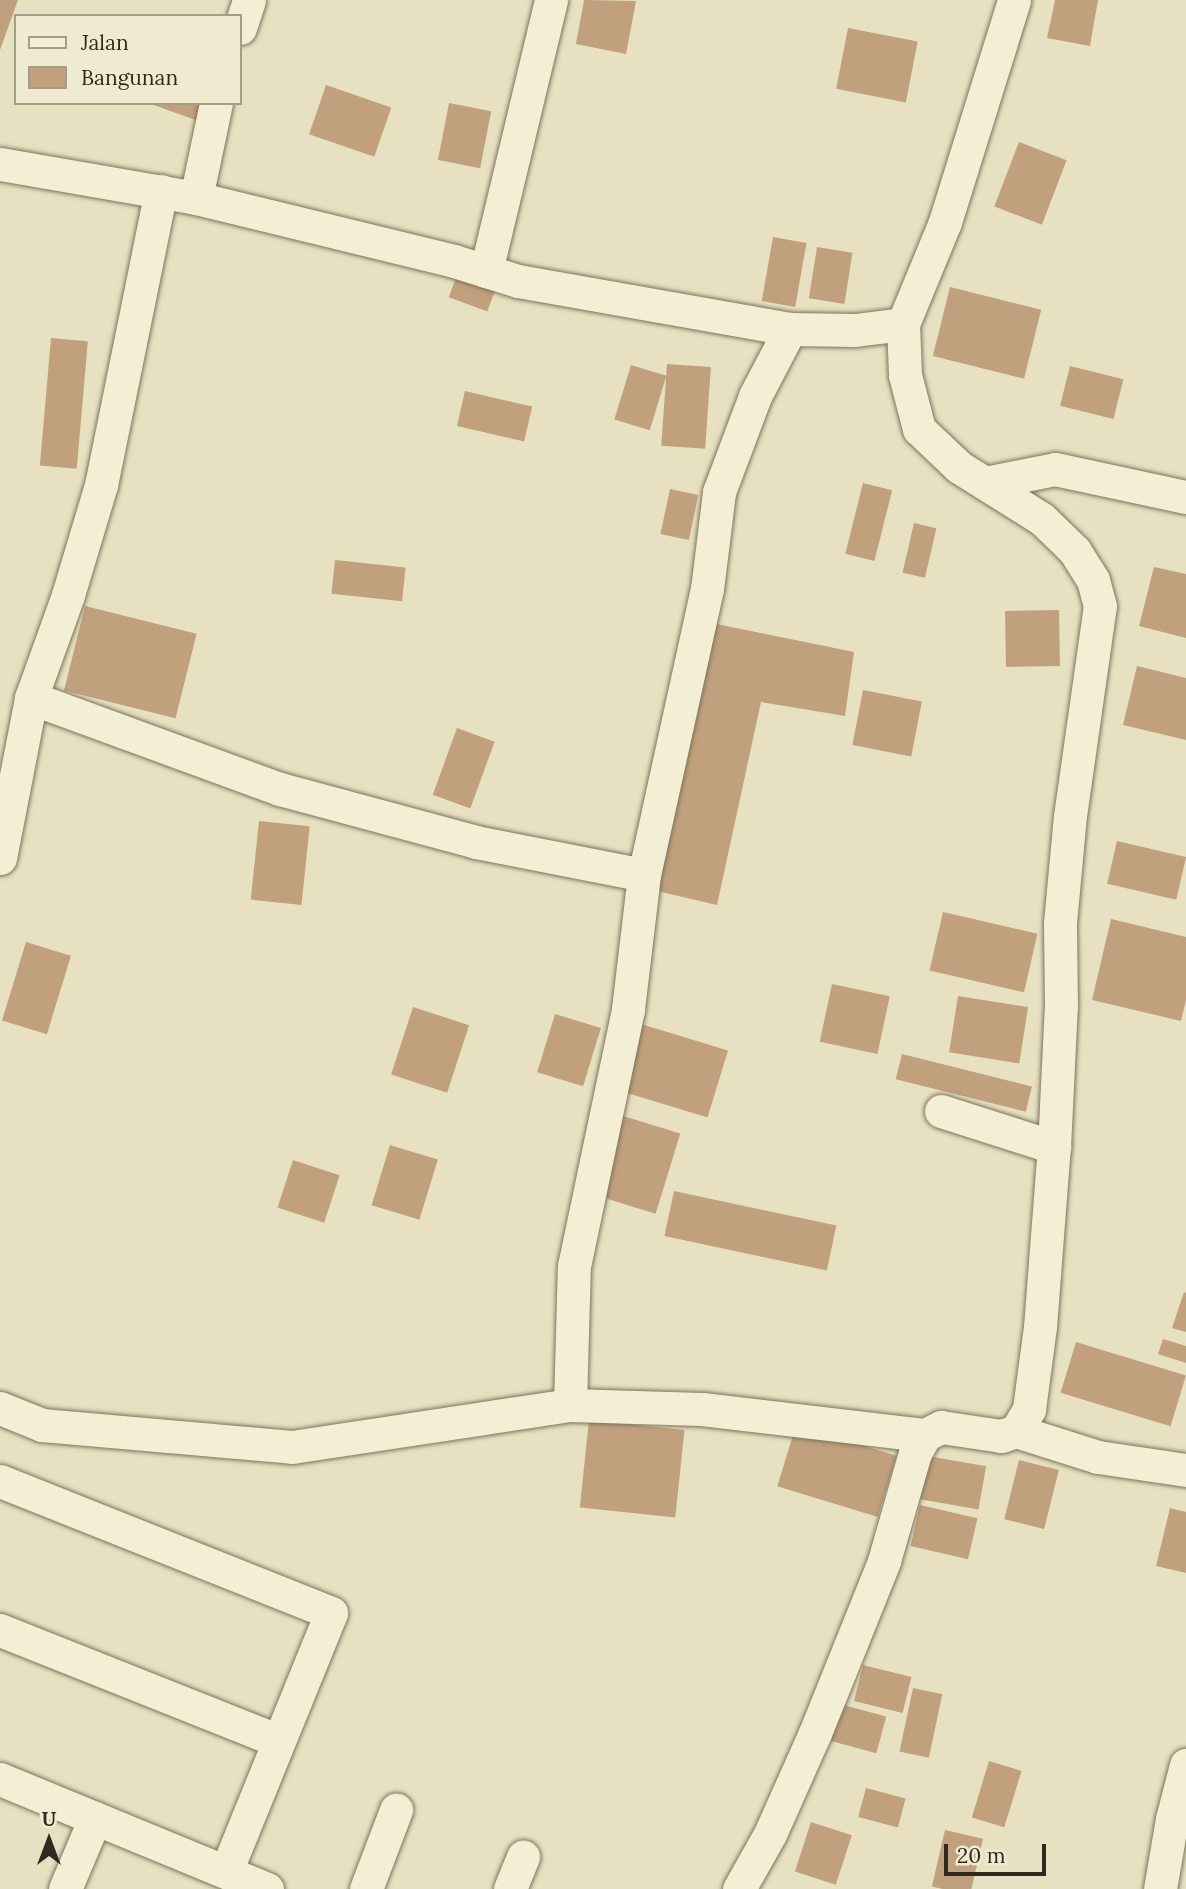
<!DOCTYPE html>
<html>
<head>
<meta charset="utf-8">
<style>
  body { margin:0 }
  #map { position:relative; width:1186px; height:1889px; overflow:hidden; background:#e7e1c2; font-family:Lora,serif }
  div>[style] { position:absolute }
  .building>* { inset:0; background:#c1a17d; transform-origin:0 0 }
  .roads { filter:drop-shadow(0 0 2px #7f735c) drop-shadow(0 0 2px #7f735c) }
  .street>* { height:33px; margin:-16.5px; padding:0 16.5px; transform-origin:16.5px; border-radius:16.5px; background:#f3eed4 }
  span { translate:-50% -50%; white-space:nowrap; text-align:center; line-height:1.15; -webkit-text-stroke:5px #f0ebd0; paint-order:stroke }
  .legend { position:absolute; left:14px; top:14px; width:228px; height:91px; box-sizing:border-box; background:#f0ebd0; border:2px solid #a39d89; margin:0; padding:9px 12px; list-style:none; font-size:21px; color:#30291e }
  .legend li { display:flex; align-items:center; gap:14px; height:35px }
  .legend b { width:35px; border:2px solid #a39d89 }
  .north { position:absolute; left:14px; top:1805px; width:70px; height:70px; -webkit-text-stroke:5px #f0ebd0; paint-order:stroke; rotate:0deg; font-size:19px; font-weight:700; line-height:28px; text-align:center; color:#30291e }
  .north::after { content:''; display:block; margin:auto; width:24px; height:32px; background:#30291e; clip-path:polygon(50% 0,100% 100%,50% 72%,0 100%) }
  .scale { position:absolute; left:944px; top:1844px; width:102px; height:32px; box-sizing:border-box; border:4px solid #30291e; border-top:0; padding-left:9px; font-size:21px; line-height:24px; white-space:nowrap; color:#30291e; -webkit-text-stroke:5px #f0ebd0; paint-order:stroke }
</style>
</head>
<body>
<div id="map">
  <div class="building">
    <i style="clip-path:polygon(0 0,18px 0,0 50px)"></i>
    <i style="clip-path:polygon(584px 0,636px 1px,626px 54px,576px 44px)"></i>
    <i style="clip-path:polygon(1055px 0,1098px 0,1090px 46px,1047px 38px)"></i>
    <i style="left:848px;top:28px;width:71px;height:62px;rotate:11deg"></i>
    <i style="left:326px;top:85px;width:69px;height:52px;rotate:19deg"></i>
    <i style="clip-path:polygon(148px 103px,211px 103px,204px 123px)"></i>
    <i style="left:449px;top:103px;width:43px;height:58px;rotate:11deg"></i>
    <i style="left:1019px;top:142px;width:51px;height:69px;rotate:21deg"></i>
    <i style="left:773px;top:237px;width:34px;height:65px;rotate:10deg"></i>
    <i style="left:817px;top:247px;width:36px;height:52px;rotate:9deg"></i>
    <i style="left:458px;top:272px;width:41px;height:27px;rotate:20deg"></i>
    <i style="left:950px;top:287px;width:94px;height:71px;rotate:14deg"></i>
    <i style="left:51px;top:338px;width:37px;height:128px;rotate:5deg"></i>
    <i style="left:667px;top:364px;width:44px;height:82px;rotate:4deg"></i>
    <i style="left:631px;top:365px;width:37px;height:57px;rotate:17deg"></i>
    <i style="left:1070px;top:366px;width:55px;height:41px;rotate:14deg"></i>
    <i style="left:465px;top:391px;width:69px;height:36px;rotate:13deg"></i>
    <i style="left:863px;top:483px;width:30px;height:73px;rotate:14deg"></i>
    <i style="left:670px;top:489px;width:29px;height:46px;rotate:12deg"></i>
    <i style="left:914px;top:523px;width:23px;height:51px;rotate:13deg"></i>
    <i style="left:335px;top:560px;width:71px;height:34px;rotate:6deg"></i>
    <i style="clip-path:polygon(1154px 567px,1186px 574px,1186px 638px,1139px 626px)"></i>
    <i style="left:85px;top:606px;width:115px;height:87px;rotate:14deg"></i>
    <i style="left:1059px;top:610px;width:56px;height:54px;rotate:89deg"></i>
    <i style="clip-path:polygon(707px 622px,854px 652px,845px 716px,761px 702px,717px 905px,653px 890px)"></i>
    <i style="clip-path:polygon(1137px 666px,1186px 678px,1186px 740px,1123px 725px)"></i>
    <i style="left:863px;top:690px;width:60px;height:56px;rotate:11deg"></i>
    <i style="left:457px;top:728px;width:40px;height:71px;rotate:20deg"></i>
    <i style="left:259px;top:821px;width:51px;height:79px;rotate:6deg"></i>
    <i style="left:1117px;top:841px;width:71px;height:44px;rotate:13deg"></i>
    <i style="left:943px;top:912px;width:97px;height:60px;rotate:13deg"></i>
    <i style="clip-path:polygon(1111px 919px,1186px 937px,1186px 1000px,1181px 1021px,1092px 1000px)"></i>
    <i style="left:26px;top:942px;width:47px;height:82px;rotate:17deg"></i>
    <i style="left:832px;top:984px;width:59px;height:59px;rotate:12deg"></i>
    <i style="left:958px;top:996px;width:71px;height:57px;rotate:9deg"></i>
    <i style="left:413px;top:1007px;width:59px;height:71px;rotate:18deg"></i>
    <i style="left:555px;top:1014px;width:48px;height:61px;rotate:17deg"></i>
    <i style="left:641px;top:1024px;width:91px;height:70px;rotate:17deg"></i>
    <i style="left:902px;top:1054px;width:134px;height:26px;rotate:14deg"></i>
    <i style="left:620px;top:1115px;width:63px;height:84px;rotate:17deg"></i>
    <i style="left:390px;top:1145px;width:50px;height:63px;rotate:17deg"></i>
    <i style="left:293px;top:1160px;width:49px;height:50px;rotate:18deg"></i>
    <i style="left:674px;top:1191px;width:166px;height:46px;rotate:12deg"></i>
    <i style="clip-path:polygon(1184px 1292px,1186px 1293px,1186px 1332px,1172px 1328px)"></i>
    <i style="clip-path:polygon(1163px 1339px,1186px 1346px,1186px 1363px,1158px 1354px)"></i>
    <i style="left:1076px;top:1342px;width:115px;height:53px;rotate:17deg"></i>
    <i style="left:589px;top:1420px;width:96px;height:88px;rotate:6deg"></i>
    <i style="left:796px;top:1425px;width:105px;height:64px;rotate:17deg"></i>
    <i style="left:928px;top:1456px;width:59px;height:44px;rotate:10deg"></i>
    <i style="left:1019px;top:1460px;width:41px;height:61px;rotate:14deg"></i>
    <i style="left:920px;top:1505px;width:59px;height:42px;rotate:13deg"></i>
    <i style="clip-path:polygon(1170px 1508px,1186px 1512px,1186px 1573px,1156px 1566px)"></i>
    <i style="left:863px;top:1665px;width:50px;height:37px;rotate:14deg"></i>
    <i style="left:913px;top:1688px;width:30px;height:65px;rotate:12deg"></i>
    <i style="left:836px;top:1703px;width:52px;height:38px;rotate:15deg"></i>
    <i style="left:989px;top:1761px;width:34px;height:59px;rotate:17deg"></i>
    <i style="left:866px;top:1788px;width:41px;height:30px;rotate:15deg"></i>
    <i style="left:811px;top:1822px;width:43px;height:52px;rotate:18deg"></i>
    <i style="left:945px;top:1830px;width:39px;height:58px;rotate:13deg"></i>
  </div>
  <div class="roads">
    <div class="street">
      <i style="left:240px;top:28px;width:29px;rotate:-72deg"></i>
      <i style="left:0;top:164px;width:199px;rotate:9.8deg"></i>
      <i style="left:196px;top:198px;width:266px;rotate:13.7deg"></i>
      <i style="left:454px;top:261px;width:67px;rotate:17.4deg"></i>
      <i style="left:518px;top:281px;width:276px;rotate:10deg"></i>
      <i style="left:790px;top:329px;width:65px;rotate:0.9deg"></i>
      <i style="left:855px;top:330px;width:48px;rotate:-7.1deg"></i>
      <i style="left:196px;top:198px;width:97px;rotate:-78.1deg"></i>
      <i style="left:486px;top:271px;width:279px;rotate:-76.5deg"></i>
      <i style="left:985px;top:483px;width:71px;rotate:-11.3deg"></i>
      <i style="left:1055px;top:469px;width:134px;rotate:12.1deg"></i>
      <i style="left:31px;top:698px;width:265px;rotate:20.1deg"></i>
      <i style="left:280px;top:789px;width:203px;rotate:15.1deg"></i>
      <i style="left:476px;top:842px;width:171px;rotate:11.1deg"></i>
      <i style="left:0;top:858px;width:163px;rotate:-79deg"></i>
      <i style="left:31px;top:698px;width:109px;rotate:-70.2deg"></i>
      <i style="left:68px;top:595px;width:115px;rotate:-73.3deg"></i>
      <i style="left:101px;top:485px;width:300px;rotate:-78.5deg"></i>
      <i style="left:941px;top:1111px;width:119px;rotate:17.7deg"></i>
      <i style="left:570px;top:1405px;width:139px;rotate:-88.4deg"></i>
      <i style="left:574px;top:1266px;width:263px;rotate:-78.1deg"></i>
      <i style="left:628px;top:1009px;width:135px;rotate:-83.2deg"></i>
      <i style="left:644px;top:875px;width:293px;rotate:-77.6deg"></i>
      <i style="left:707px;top:589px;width:98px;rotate:-82.9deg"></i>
      <i style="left:719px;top:492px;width:103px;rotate:-69.4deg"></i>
      <i style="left:755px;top:396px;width:76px;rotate:-62.4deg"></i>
      <i style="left:0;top:1408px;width:45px;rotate:22deg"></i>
      <i style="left:42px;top:1425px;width:251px;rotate:5deg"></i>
      <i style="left:292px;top:1447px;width:281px;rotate:-8.6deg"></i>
      <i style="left:570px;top:1405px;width:132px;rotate:1.7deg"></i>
      <i style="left:702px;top:1409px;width:225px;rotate:6.7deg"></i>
      <i style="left:1016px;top:1431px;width:86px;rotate:17.6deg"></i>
      <i style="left:1098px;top:1457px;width:89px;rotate:8.4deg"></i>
      <i style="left:0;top:1481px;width:356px;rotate:21.7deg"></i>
      <i style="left:331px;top:1613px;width:279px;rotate:112.1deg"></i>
      <i style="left:0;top:1630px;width:300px;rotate:21.7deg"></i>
      <i style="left:0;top:1779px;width:289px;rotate:22.4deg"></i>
      <i style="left:65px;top:1889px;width:77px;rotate:-67.1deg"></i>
      <i style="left:366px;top:1889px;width:85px;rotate:-69.2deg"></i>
      <i style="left:510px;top:1889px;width:35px;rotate:-68deg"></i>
      <i style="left:739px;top:1889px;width:63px;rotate:-60.6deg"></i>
      <i style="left:770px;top:1834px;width:111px;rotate:-66deg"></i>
      <i style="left:815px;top:1733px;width:185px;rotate:-68.1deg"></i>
      <i style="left:884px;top:1561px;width:112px;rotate:-74deg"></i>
      <i style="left:915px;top:1453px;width:21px;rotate:-61deg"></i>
      <i style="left:925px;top:1435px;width:18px;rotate:-27deg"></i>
      <i style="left:941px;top:1427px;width:61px;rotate:8.5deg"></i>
      <i style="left:1001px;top:1436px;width:16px;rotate:-18deg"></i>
      <i style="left:1016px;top:1431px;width:26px;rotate:-59deg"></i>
      <i style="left:1029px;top:1409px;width:83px;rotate:-82.4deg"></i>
      <i style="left:1040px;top:1327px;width:181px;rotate:-85.6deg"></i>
      <i style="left:1054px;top:1147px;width:141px;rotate:-87.2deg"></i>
      <i style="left:1061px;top:1006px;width:83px;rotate:-90.7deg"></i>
      <i style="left:1060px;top:923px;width:107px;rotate:-84.7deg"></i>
      <i style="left:1070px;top:816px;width:212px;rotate:-81.9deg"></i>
      <i style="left:1100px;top:606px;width:27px;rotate:-105deg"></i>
      <i style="left:1093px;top:580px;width:34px;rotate:-122deg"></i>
      <i style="left:1075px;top:551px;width:46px;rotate:-135.9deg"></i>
      <i style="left:1042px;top:519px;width:98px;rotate:-147.9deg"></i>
      <i style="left:959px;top:467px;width:55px;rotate:-136.5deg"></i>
      <i style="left:919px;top:429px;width:56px;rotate:-104.5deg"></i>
      <i style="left:905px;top:375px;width:51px;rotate:-92.2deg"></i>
      <i style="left:903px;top:324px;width:110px;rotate:-67.6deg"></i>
      <i style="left:945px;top:222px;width:232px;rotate:-72.7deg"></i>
      <i style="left:1160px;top:1889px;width:71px;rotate:-80.3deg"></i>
      <i style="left:1172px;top:1819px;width:56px;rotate:-75.5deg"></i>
    </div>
  </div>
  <ul class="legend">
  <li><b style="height:9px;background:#f3eed4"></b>Jalan</li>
  <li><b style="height:19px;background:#c1a17d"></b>Bangunan</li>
  </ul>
  <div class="north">U</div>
  <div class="scale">20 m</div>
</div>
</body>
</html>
